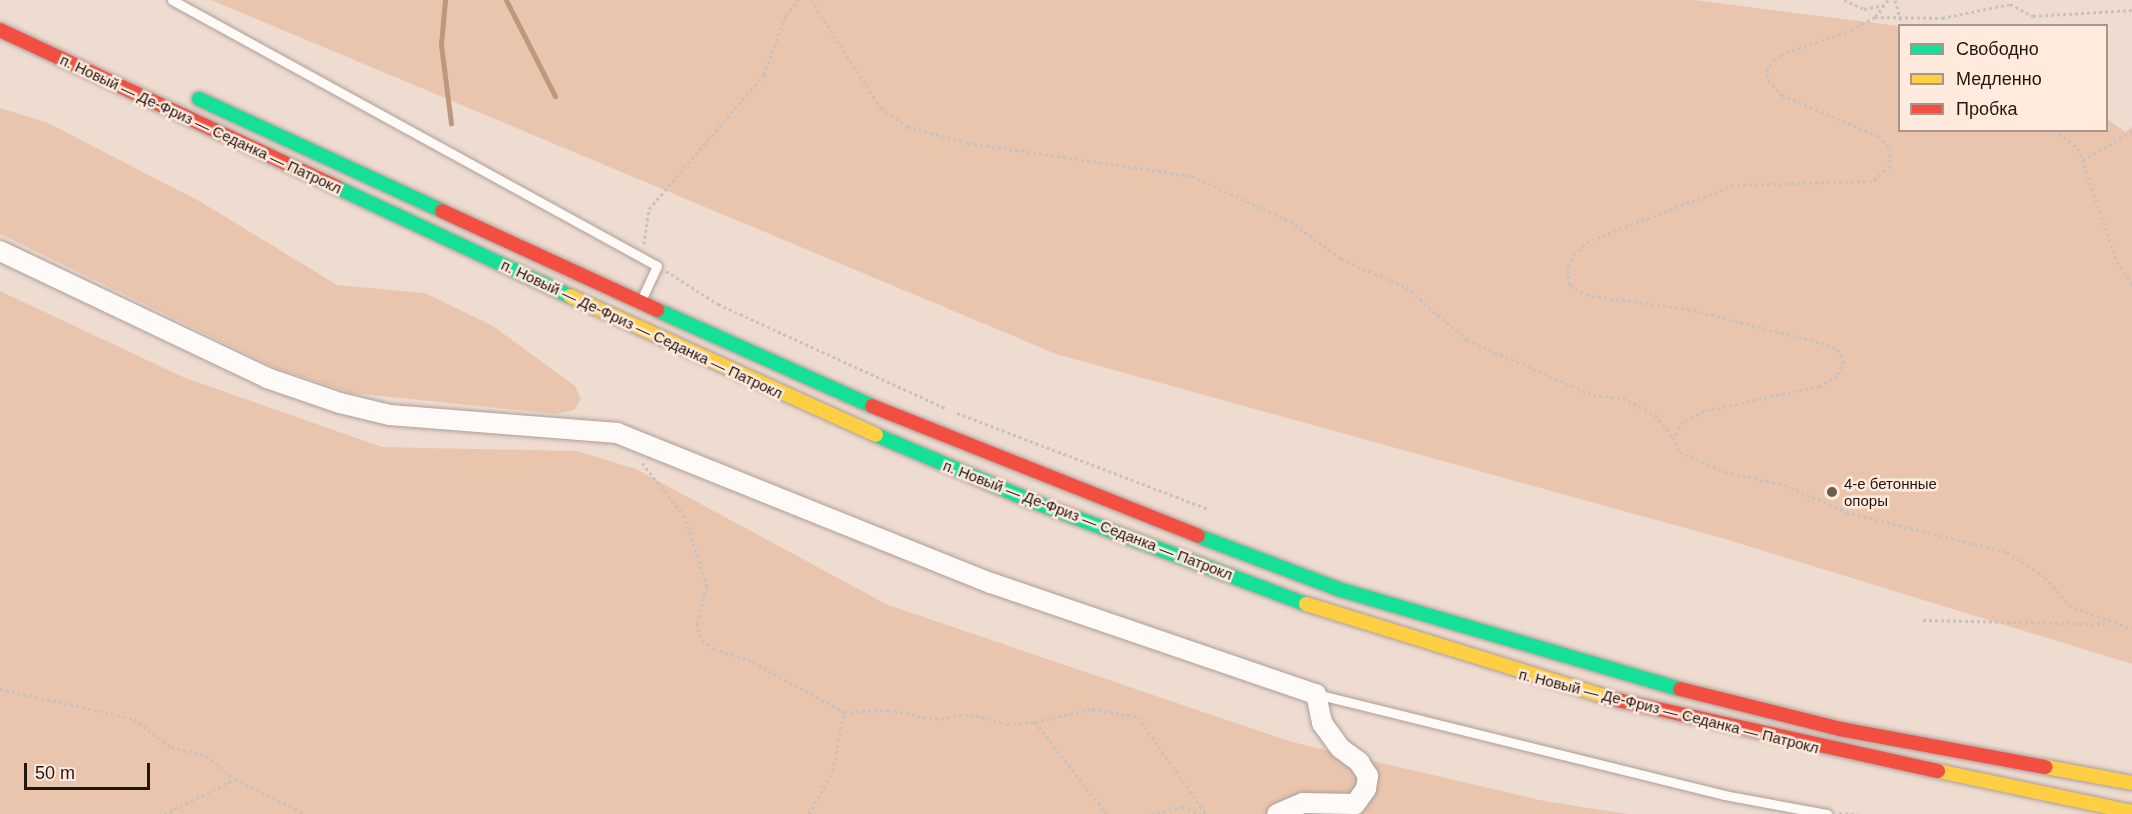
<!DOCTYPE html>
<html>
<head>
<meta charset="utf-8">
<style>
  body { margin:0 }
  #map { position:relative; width:2132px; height:814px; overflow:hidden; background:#efdcd1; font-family:Arial,sans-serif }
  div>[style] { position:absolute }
  .green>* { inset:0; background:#eac5ae }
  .stream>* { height:5px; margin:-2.5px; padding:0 2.5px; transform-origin:2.5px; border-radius:2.5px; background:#bf977d }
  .path>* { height:3px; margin-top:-1.5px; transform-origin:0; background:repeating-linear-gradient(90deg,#c8c1bd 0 3px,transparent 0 6px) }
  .roads { filter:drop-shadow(0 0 2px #ac9e96) drop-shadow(0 0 2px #ac9e96) }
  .lane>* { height:9px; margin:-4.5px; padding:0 4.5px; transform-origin:4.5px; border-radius:4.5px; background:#fdfaf8 }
  .street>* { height:20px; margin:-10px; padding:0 10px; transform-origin:10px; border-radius:10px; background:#fdfaf8 }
  .fast>* { height:14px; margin:-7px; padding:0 7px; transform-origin:7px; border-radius:7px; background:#16e098 }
  .slow>* { height:14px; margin:-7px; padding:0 7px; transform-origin:7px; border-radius:7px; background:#ffcf43 }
  .jam>* { height:14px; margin:-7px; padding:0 7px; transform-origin:7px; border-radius:7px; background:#f24e42 }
  .dots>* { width:16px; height:16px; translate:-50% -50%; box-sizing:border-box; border:3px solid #ffeadd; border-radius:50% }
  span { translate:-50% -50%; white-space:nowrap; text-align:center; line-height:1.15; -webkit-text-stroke:5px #ffeadd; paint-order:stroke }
  .street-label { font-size:15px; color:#22170f }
  .poi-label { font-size:15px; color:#22170f }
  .left { translate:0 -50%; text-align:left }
  .legend { position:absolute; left:1898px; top:24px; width:210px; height:108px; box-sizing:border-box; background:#ffeadd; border:2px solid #a7968b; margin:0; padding:8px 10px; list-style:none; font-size:18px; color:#22170f }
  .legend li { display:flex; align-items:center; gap:12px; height:30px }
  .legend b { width:30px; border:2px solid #a7968b }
  .scale { position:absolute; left:24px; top:763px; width:126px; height:27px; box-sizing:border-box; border:3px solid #22170f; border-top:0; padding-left:8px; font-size:18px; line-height:21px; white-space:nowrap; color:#22170f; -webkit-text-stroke:4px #ffeadd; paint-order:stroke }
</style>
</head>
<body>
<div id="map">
  <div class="green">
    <i style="clip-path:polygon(211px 0,1694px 0,1899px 26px,1900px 130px,2106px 130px,2107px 119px,2125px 132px,2132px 127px,2132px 664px,1725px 539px,1056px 354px)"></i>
    <i style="clip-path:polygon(0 108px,48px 123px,201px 202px,337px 285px,425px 293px,493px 326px,575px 386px,581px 399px,574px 410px,556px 414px,351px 393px,276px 368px,0 234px)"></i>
    <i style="clip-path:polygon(0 291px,183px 377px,382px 447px,577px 451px,636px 469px,888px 605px,1292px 742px,1544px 801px,1628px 814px,0 814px)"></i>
  </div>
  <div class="stream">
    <i style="left:445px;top:0;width:45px;rotate:95.1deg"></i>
    <i style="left:441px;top:45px;width:79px;rotate:82.7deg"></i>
    <i style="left:506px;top:0;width:108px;rotate:63deg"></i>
  </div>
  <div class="path">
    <i style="left:811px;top:0;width:129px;rotate:57.1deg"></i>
    <i style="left:881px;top:108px;width:32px;rotate:35deg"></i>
    <i style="left:907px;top:126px;width:63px;rotate:15.6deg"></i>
    <i style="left:968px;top:143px;width:226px;rotate:8.4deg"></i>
    <i style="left:1192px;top:176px;width:108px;rotate:24.7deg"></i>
    <i style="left:1290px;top:221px;width:64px;rotate:36.7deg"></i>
    <i style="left:1341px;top:259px;width:71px;rotate:23.3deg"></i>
    <i style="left:1406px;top:287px;width:81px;rotate:41deg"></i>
    <i style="left:1467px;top:340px;width:137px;rotate:23.6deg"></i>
    <i style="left:1593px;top:395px;width:30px;rotate:6deg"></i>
    <i style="left:1623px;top:398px;width:36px;rotate:28deg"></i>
    <i style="left:1655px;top:415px;width:28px;rotate:51deg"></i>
    <i style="left:1844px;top:0;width:22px;rotate:24deg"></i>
    <i style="left:1864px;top:9px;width:21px;rotate:-11deg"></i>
    <i style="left:1888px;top:0;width:21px;rotate:127deg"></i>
    <i style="left:1875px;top:17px;width:26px;rotate:151deg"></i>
    <i style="left:1852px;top:30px;width:76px;rotate:160.9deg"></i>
    <i style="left:1780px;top:55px;width:18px;rotate:135deg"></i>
    <i style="left:1767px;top:68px;width:12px;rotate:85deg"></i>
    <i style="left:1768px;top:80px;width:21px;rotate:47deg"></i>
    <i style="left:1782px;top:95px;width:104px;rotate:23.1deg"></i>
    <i style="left:1878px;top:136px;width:17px;rotate:45deg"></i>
    <i style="left:1890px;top:148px;width:18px;rotate:90deg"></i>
    <i style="left:1890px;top:166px;width:23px;rotate:140deg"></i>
    <i style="left:1872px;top:181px;width:138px;rotate:178.3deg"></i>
    <i style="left:1734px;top:185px;width:155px;rotate:158.9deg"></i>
    <i style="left:1589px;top:241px;width:18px;rotate:139deg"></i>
    <i style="left:1575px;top:253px;width:19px;rotate:115deg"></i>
    <i style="left:1567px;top:270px;width:15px;rotate:79deg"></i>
    <i style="left:1570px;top:285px;width:19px;rotate:32deg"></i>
    <i style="left:1586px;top:295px;width:103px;rotate:7.8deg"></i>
    <i style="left:1688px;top:309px;width:137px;rotate:14.3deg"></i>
    <i style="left:1821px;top:343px;width:17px;rotate:21deg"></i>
    <i style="left:1837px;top:349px;width:14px;rotate:60deg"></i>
    <i style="left:1844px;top:361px;width:17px;rotate:115deg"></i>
    <i style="left:1837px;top:376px;width:20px;rotate:150deg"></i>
    <i style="left:1820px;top:386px;width:119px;rotate:167.8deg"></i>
    <i style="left:1704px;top:411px;width:24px;rotate:152deg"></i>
    <i style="left:1683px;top:422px;width:18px;rotate:124deg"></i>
    <i style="left:1673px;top:437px;width:17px;rotate:65deg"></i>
    <i style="left:1680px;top:452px;width:49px;rotate:24deg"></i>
    <i style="left:1725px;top:472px;width:61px;rotate:12.2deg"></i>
    <i style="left:1785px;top:485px;width:67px;rotate:23.9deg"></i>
    <i style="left:1846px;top:512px;width:166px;rotate:14deg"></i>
    <i style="left:2007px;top:552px;width:45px;rotate:33.3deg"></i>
    <i style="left:2045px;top:577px;width:37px;rotate:49deg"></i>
    <i style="left:2069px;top:605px;width:67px;rotate:20.9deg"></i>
    <i style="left:1895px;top:0;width:27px;rotate:75deg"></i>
    <i style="left:1875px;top:17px;width:67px;rotate:0.9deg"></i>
    <i style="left:1942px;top:18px;width:69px;rotate:-11.6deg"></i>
    <i style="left:2010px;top:4px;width:26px;rotate:28deg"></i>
    <i style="left:2033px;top:16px;width:99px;rotate:-3.5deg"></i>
    <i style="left:2054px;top:130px;width:30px;rotate:37deg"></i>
    <i style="left:2078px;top:148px;width:120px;rotate:71.1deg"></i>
    <i style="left:2117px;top:262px;width:27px;rotate:56deg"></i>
    <i style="left:2083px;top:160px;width:57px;rotate:-30.6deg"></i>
    <i style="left:644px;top:244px;width:35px;rotate:-82deg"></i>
    <i style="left:649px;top:209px;width:177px;rotate:-49.4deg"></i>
    <i style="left:764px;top:75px;width:64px;rotate:-69.9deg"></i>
    <i style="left:786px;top:15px;width:19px;rotate:-51deg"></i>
    <i style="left:666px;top:271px;width:62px;rotate:32.4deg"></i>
    <i style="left:718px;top:304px;width:250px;rotate:24.6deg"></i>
    <i style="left:957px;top:413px;width:269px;rotate:20.9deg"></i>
    <i style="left:642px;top:463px;width:67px;rotate:51.1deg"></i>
    <i style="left:684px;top:515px;width:75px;rotate:72.1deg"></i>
    <i style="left:707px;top:586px;width:38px;rotate:105deg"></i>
    <i style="left:697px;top:623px;width:18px;rotate:74deg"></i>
    <i style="left:702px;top:640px;width:15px;rotate:37deg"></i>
    <i style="left:714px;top:649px;width:41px;rotate:18.4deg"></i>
    <i style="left:753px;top:662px;width:104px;rotate:28.8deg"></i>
    <i style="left:844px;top:712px;width:44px;rotate:-2.6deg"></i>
    <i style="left:888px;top:710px;width:48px;rotate:10.8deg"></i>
    <i style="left:935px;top:719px;width:35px;rotate:-8deg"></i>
    <i style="left:970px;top:714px;width:38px;rotate:15deg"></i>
    <i style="left:1007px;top:724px;width:28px;rotate:-4deg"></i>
    <i style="left:1035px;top:722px;width:117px;rotate:52deg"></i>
    <i style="left:1923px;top:620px;width:182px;rotate:1.3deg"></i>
    <i style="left:0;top:689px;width:137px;rotate:12.6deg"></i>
    <i style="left:134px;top:719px;width:46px;rotate:37.1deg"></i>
    <i style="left:171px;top:747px;width:36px;rotate:14deg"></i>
    <i style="left:206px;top:756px;width:37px;rotate:38deg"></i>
    <i style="left:235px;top:779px;width:78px;rotate:26.6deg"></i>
    <i style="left:1035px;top:722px;width:58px;rotate:-12.8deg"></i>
    <i style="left:1092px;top:709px;width:47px;rotate:9.9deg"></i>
    <i style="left:1138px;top:717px;width:118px;rotate:55deg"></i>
    <i style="left:1839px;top:813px;width:19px;rotate:3deg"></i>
    <i style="left:164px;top:814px;width:79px;rotate:-26.2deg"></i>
    <i style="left:809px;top:814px;width:49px;rotate:-60.8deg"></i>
    <i style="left:833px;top:771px;width:60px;rotate:-79.4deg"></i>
    <i style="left:1151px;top:814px;width:32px;rotate:-13deg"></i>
    <i style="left:1182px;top:807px;width:20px;rotate:20deg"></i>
  </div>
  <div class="roads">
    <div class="lane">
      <i style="left:172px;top:0;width:553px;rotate:28.74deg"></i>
      <i style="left:657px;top:266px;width:31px;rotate:115deg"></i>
      <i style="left:1316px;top:694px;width:420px;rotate:13.9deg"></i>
      <i style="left:1724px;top:795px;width:105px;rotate:10.5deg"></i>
    </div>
    <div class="street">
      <i style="left:0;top:251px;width:296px;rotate:25.4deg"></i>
      <i style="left:267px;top:378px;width:77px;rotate:18.9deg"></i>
      <i style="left:340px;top:403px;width:51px;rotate:13.5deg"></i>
      <i style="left:390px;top:415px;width:228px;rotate:4.5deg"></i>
      <i style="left:617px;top:433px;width:403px;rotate:21.9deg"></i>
      <i style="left:991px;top:583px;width:343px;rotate:18.9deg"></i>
      <i style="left:1316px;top:694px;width:30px;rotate:78deg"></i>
      <i style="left:1322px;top:723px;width:31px;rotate:54deg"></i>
      <i style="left:1340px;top:748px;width:24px;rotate:36deg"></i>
      <i style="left:1359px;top:762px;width:17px;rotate:57deg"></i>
      <i style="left:1368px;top:776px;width:13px;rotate:99deg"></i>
      <i style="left:1366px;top:789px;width:19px;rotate:126deg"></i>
      <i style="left:1355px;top:804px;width:52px;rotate:-178.9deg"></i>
      <i style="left:1303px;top:803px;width:28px;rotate:157deg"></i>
    </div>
    <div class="fast">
      <i style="left:199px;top:99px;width:268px;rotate:24.7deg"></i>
      <i style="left:336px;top:187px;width:258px;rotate:25deg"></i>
      <i style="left:657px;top:310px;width:235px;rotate:24.1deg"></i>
      <i style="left:876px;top:435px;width:172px;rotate:23deg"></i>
      <i style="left:1034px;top:502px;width:290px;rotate:20.6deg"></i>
      <i style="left:1198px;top:536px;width:150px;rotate:20.7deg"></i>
      <i style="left:1338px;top:589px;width:356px;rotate:16.3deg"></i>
    </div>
    <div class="slow">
      <i style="left:570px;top:296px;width:336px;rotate:24.4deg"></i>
      <i style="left:1306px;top:604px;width:321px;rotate:17.2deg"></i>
      <i style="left:2046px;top:767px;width:87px;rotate:10.5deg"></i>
      <i style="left:1938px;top:771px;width:198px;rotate:11.9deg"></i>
    </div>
    <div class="jam">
      <i style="left:0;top:30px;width:371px;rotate:25deg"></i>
      <i style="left:442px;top:211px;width:237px;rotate:24.7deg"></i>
      <i style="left:872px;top:406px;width:351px;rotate:21.7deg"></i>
      <i style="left:1680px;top:689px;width:165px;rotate:14deg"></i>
      <i style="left:1840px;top:729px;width:209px;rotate:10.5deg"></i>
      <i style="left:1613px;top:699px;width:333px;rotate:12.5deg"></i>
    </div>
  </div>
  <div class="dots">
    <i style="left:1832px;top:492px;background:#6a5c53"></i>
  </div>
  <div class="street-label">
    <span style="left:201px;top:124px;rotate:25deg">п. Новый — Де-Фриз — Седанка — Патрокл</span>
    <span style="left:642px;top:329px;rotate:25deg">п. Новый — Де-Фриз — Седанка — Патрокл</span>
    <span style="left:1088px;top:520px;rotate:21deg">п. Новый — Де-Фриз — Седанка — Патрокл</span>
    <span style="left:1669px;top:711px;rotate:14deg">п. Новый — Де-Фриз — Седанка — Патрокл</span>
  </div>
  <div class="poi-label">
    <span class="left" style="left:1844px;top:492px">4-е бетонные<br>опоры</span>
  </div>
  <ul class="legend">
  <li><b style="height:8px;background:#16e098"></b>Свободно</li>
  <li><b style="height:8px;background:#ffcf43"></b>Медленно</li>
  <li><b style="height:8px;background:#f24e42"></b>Пробка</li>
  </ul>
  <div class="scale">50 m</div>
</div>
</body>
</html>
